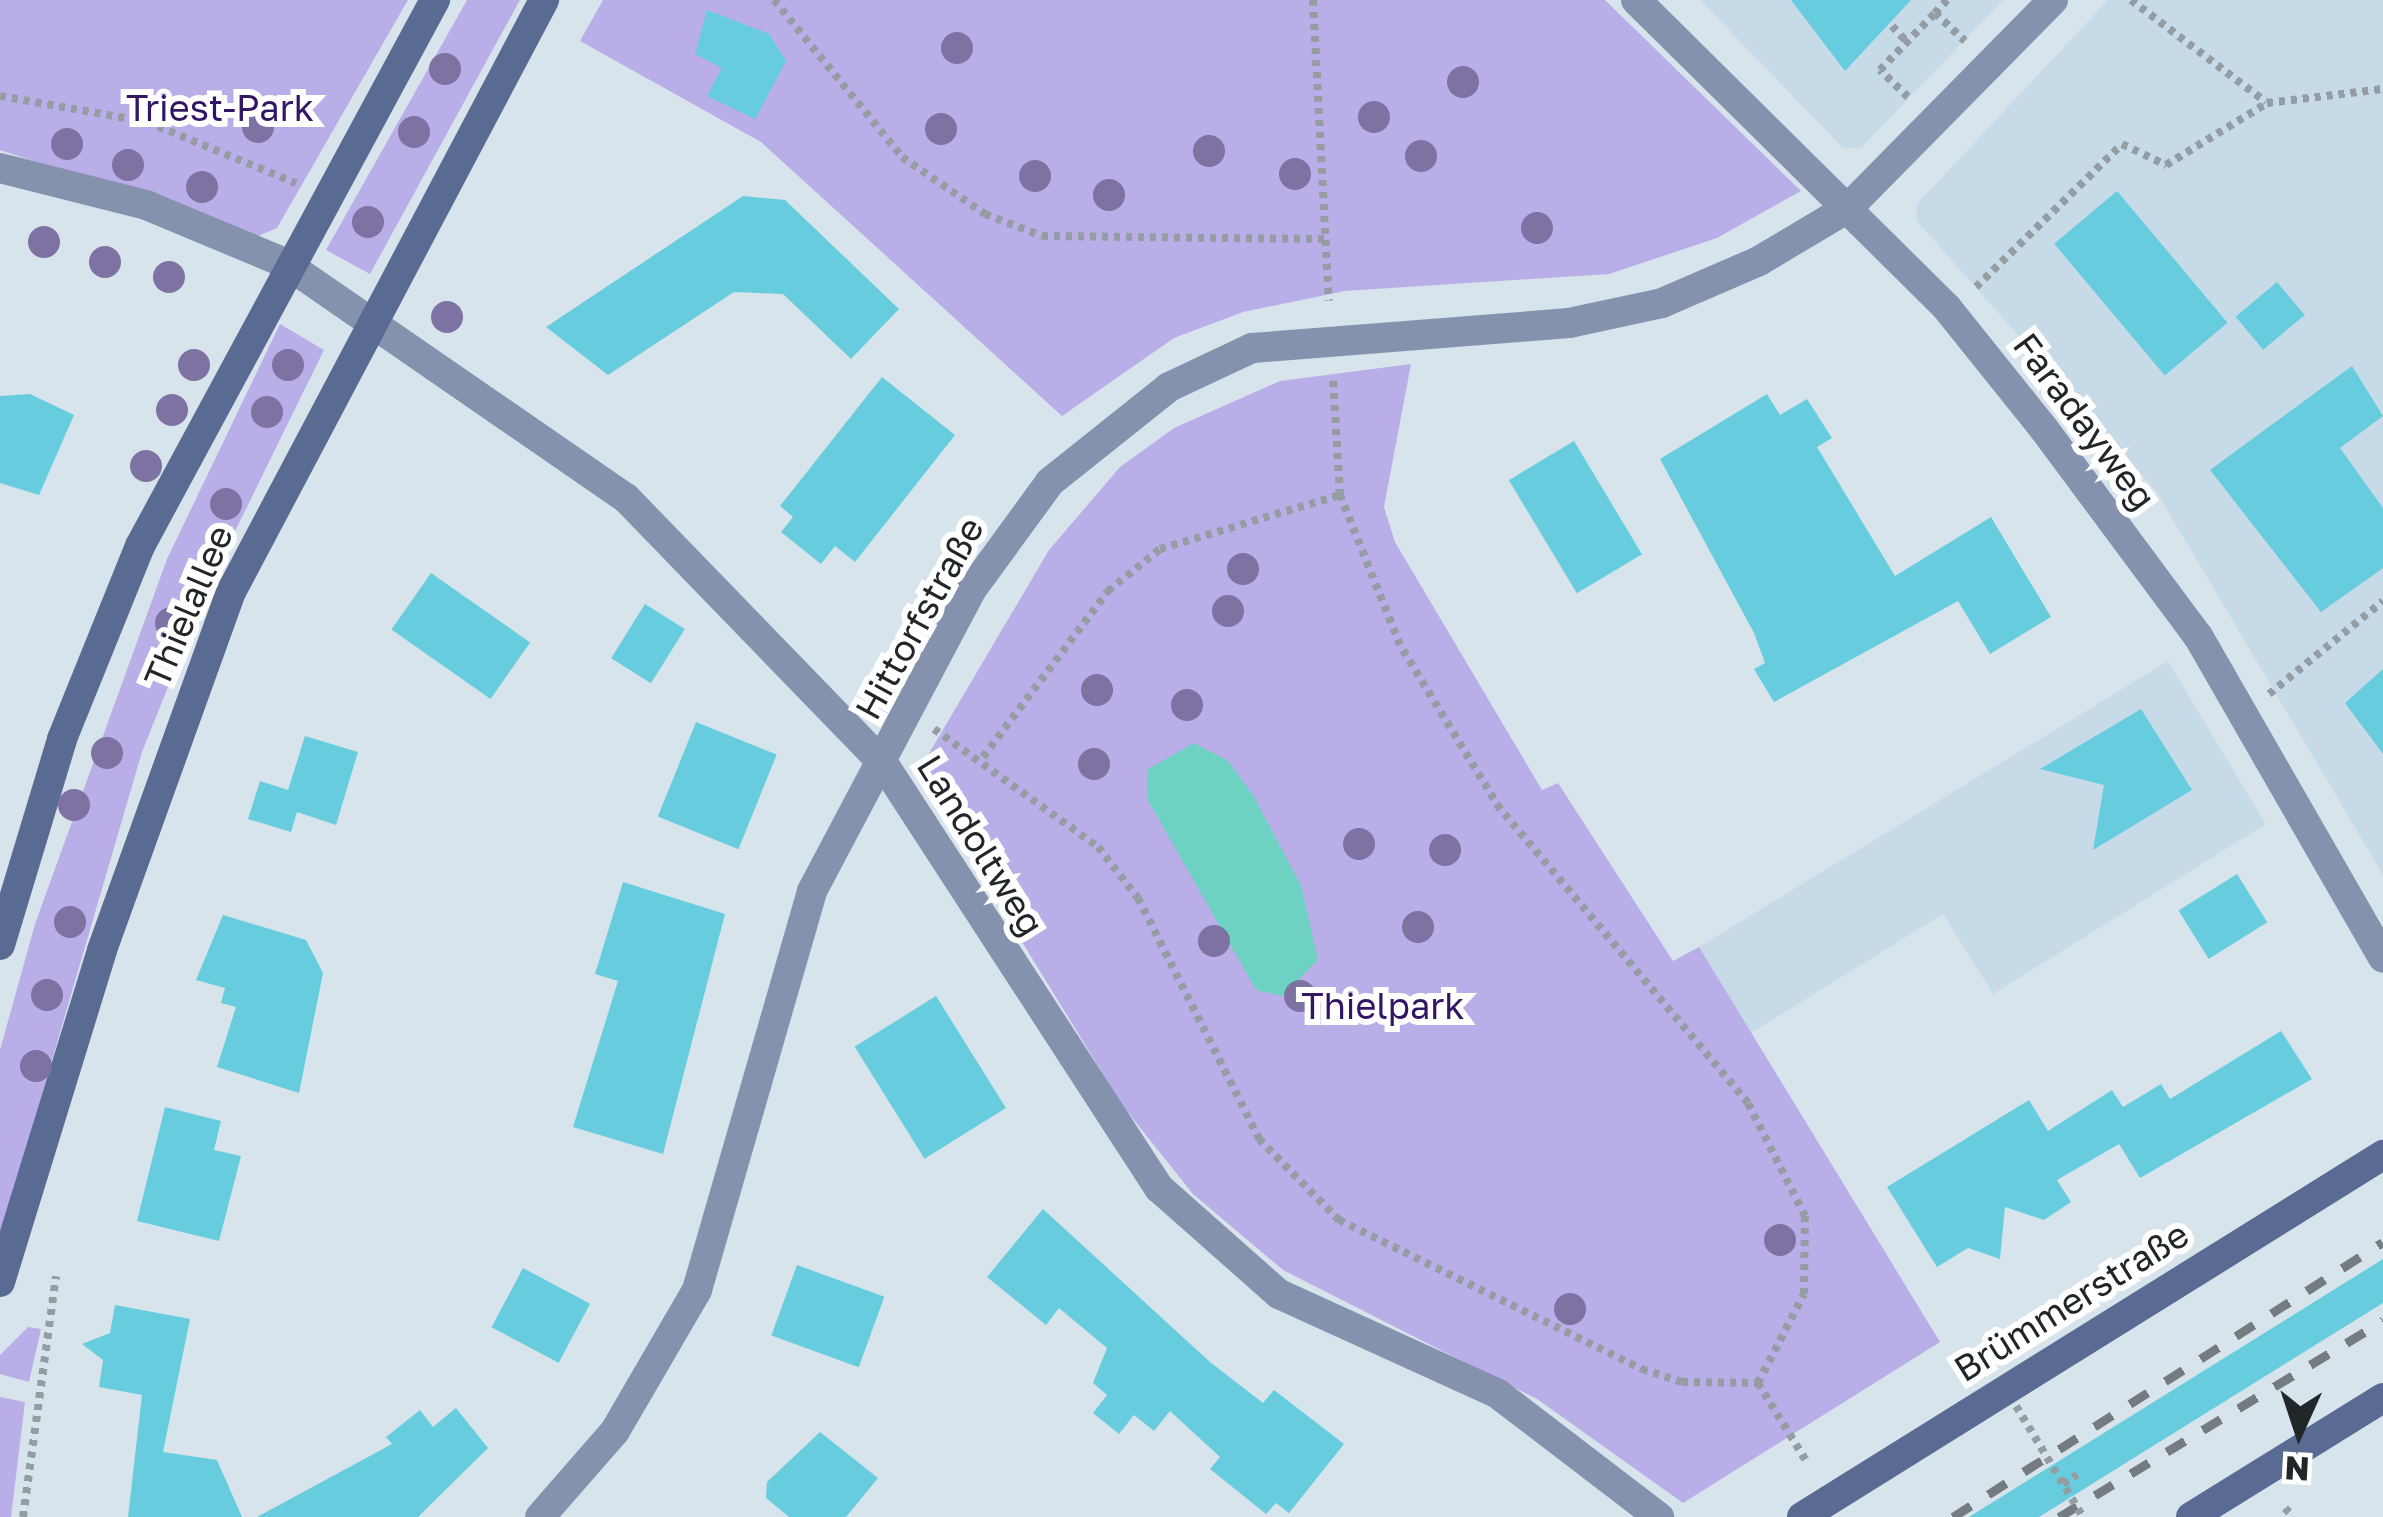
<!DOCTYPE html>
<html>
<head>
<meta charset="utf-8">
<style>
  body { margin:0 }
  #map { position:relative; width:2383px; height:1517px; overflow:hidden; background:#d8e4ec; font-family:"Golos Text",sans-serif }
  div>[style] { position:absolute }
  .built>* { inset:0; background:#c7dae7 }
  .green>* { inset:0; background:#baaee9 }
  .water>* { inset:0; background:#6ed2c2 }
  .building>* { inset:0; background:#67cdde; transform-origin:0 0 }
  .path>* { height:8px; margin-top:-4px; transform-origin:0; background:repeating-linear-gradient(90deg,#949da3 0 6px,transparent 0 12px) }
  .street>* { height:30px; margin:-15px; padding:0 15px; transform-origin:15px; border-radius:15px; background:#8592ad }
  .secondary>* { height:30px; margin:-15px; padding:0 15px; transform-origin:15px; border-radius:15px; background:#596b92 }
  .rail>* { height:9px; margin-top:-4.5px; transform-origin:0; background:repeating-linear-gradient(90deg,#747c81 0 21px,transparent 0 42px) }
  .path-bridge>* { height:8px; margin-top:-4px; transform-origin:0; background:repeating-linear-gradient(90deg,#949da3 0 6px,transparent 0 12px) }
  .trees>* { width:32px; height:32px; margin:-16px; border-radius:50%; background:#7d72a1 }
  span { translate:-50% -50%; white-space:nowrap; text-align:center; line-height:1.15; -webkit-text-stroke:12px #fff; paint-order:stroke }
  .park-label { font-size:36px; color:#321563 }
  .street-label { font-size:36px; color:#212629 }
  .north { position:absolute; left:2239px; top:1373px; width:120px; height:120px; -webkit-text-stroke:9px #fff; paint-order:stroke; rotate:183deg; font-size:33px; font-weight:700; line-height:48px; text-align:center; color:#212629 }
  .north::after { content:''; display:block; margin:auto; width:42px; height:54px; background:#212629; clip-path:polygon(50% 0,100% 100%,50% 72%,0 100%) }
</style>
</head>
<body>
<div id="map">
  <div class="built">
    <i style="clip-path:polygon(1700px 0,2003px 0,1861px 148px,1843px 148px)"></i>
    <i style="clip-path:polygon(2108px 0,2383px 0,2383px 875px,2156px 491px,1916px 220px,1917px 204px)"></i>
    <i style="clip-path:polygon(2168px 661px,2266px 824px,1993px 994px,1943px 914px,1751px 1033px,1699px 947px)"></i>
  </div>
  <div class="green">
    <i style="clip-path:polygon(0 0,408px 0,277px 228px,258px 236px,0 150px)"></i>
    <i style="clip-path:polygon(467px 0,520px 0,370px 274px,326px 250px)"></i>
    <i style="clip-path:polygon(603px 0,1605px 0,1801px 191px,1717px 238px,1609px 274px,1345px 291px,1243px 312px,1174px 338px,1062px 416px,761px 142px,580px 41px)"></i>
    <i style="clip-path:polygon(280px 324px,324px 350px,210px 582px,142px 752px,0 1238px,0 1050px,35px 924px,167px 559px)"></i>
    <i style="clip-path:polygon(1411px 364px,1384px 507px,1395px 542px,1542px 790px,1558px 783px,1673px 961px,1699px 947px,1940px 1342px,1683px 1503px,1537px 1399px,1283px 1270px,1193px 1194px,1122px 1105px,918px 772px,1049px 550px,1120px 467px,1174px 428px,1280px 381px)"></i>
    <i style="clip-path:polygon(28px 1327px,41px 1329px,29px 1382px,0 1374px,0 1355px)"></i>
    <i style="clip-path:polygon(0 1397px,25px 1402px,11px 1517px,0 1517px)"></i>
  </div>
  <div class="water">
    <i style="clip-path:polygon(1194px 743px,1228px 761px,1253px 795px,1301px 886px,1318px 960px,1282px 996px,1256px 990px,1148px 800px,1147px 770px)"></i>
  </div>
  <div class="building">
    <i style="clip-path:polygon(1791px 0,1911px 0,1845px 71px)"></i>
    <i style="clip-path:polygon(707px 10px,769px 34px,786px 61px,755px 119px,707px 96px,722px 68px,695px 54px)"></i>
    <i style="left:2117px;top:191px;width:172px;height:82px;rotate:50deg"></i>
    <i style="clip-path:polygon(743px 196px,785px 200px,899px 309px,851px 359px,783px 294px,734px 292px,608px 375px,546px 327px)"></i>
    <i style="left:2277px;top:282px;width:43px;height:54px;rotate:50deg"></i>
    <i style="clip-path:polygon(2352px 366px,2383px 416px,2340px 448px,2383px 508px,2383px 568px,2321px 612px,2210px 470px)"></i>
    <i style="clip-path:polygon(882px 377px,955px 435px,855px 562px,835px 546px,821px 564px,781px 532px,793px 517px,780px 506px)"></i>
    <i style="clip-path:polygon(30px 394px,74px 415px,39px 495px,0 483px,0 396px)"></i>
    <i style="clip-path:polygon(1767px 394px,1780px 415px,1807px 399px,1832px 438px,1817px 447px,1895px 576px,1991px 517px,2051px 617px,1990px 654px,1958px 601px,1774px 702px,1754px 669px,1765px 663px,1754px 633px,1660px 459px)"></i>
    <i style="left:1574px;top:441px;width:132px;height:76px;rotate:59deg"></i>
    <i style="left:431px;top:573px;width:121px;height:69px;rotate:35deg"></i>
    <i style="left:645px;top:604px;width:47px;height:64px;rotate:32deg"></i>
    <i style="clip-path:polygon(2383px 669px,2383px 754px,2345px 703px)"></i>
    <i style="clip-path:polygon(2141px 709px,2192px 790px,2093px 850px,2104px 785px,2040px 769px)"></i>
    <i style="left:696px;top:722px;width:87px;height:102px;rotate:22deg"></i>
    <i style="clip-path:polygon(305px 736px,358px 752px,336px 825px,297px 812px,291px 832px,248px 819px,260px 781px,288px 790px)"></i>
    <i style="left:2237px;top:874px;width:57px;height:69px;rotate:58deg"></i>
    <i style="clip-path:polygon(623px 882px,725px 914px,663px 1154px,573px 1127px,618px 981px,595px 974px)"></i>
    <i style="clip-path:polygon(223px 915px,306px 940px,323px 973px,299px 1093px,217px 1067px,236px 1007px,221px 1003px,225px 988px,196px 980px)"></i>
    <i style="left:936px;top:996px;width:132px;height:96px;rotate:58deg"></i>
    <i style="clip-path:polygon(2281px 1031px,2312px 1079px,2140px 1178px,2119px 1144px,2057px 1180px,2071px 1202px,2044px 1220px,2005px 1207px,2000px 1259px,1968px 1248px,1937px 1267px,1887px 1187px,2029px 1100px,2048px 1131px,2112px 1090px,2123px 1107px,2161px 1084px,2170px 1099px)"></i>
    <i style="clip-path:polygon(165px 1107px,221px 1121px,214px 1150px,241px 1156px,219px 1241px,137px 1221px)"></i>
    <i style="clip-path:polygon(1043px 1209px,1210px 1362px,1263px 1403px,1274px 1390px,1344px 1444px,1289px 1513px,1276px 1503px,1266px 1514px,1210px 1469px,1220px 1457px,1170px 1411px,1154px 1431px,1134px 1415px,1119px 1434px,1093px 1413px,1107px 1395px,1093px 1383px,1107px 1348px,1059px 1308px,1046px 1325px,987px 1277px)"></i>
    <i style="clip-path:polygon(2383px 1259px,2383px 1303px,2039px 1517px,1969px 1517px)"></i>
    <i style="left:797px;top:1265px;width:93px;height:75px;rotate:20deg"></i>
    <i style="left:523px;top:1268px;width:76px;height:67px;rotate:28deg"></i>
    <i style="clip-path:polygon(115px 1305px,190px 1319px,163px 1452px,217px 1460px,242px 1517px,128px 1517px,142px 1395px,99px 1387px,103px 1360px,82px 1344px,110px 1333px)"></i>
    <i style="clip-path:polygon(456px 1408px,488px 1448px,418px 1517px,257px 1517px,392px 1444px,386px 1437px,420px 1410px,433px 1427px)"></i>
    <i style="clip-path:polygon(820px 1432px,878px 1478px,846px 1517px,789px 1517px,766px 1498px,767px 1482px)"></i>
  </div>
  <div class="path">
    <i style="left:774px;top:0;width:203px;rotate:50.8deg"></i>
    <i style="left:902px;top:157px;width:101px;rotate:34.5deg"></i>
    <i style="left:985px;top:214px;width:61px;rotate:21.1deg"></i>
    <i style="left:1042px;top:236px;width:286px;rotate:0.6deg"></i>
    <i style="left:1313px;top:0;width:301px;rotate:87deg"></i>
    <i style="left:1947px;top:0;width:18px;rotate:133deg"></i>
    <i style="left:1935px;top:13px;width:41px;rotate:43deg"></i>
    <i style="left:2131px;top:0;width:169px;rotate:37.1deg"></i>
    <i style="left:1892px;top:26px;width:22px;rotate:47deg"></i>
    <i style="left:0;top:96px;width:149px;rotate:10deg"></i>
    <i style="left:147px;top:122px;width:161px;rotate:22.3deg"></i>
    <i style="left:1908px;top:97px;width:39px;rotate:-136deg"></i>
    <i style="left:1880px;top:70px;width:79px;rotate:-46deg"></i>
    <i style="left:1976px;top:287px;width:204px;rotate:-44.4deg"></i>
    <i style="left:2122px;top:144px;width:49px;rotate:25.5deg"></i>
    <i style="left:2166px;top:165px;width:119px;rotate:-31.5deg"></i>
    <i style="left:2267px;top:103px;width:117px;rotate:-6.9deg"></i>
    <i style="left:2269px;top:694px;width:147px;rotate:-39.2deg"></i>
    <i style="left:934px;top:729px;width:202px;rotate:35.7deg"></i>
    <i style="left:1098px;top:847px;width:65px;rotate:51.9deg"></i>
    <i style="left:1138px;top:898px;width:270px;rotate:63.3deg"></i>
    <i style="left:1259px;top:1139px;width:114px;rotate:45.4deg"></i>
    <i style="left:1339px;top:1220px;width:338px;rotate:26.2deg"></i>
    <i style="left:1642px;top:1369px;width:42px;rotate:18deg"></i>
    <i style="left:1682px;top:1382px;width:76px;rotate:0.8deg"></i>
    <i style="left:1758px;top:1383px;width:100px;rotate:-62.7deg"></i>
    <i style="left:1804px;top:1294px;width:78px;rotate:-89.3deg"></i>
    <i style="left:1805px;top:1216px;width:127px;rotate:-116.8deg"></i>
    <i style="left:1748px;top:1103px;width:385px;rotate:-130.1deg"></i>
    <i style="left:1500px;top:809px;width:192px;rotate:-121.4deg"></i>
    <i style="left:1400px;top:645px;width:162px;rotate:-111.8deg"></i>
    <i style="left:1340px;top:495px;width:117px;rotate:-93.4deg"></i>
    <i style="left:983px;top:757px;width:208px;rotate:-53deg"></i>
    <i style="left:1108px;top:591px;width:67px;rotate:-38.9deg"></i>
    <i style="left:1160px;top:549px;width:188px;rotate:-16.7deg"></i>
    <i style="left:1758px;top:1383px;width:95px;rotate:58.3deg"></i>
    <i style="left:2063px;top:1484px;width:17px;rotate:-33deg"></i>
    <i style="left:2285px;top:1508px;width:12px;rotate:48deg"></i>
    <i style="left:23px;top:1517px;width:243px;rotate:-82.2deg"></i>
  </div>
  <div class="street">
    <i style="left:1636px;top:0;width:438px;rotate:44.7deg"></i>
    <i style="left:1947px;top:308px;width:155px;rotate:51.3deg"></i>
    <i style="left:2044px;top:429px;width:258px;rotate:53.4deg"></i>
    <i style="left:2198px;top:636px;width:371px;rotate:60.1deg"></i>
    <i style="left:0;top:168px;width:151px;rotate:14.2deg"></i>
    <i style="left:146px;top:205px;width:151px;rotate:22.6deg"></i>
    <i style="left:285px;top:263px;width:414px;rotate:34.6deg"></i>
    <i style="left:626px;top:498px;width:369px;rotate:45.9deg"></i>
    <i style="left:883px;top:763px;width:507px;rotate:57deg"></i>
    <i style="left:1159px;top:1188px;width:160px;rotate:41.5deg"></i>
    <i style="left:1279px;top:1294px;width:241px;rotate:24.5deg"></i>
    <i style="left:1498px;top:1394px;width:203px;rotate:37.4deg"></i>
    <i style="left:540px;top:1517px;width:114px;rotate:-48.9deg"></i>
    <i style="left:615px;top:1431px;width:163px;rotate:-59.8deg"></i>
    <i style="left:697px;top:1290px;width:415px;rotate:-73.9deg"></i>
    <i style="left:812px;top:891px;width:342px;rotate:-62.1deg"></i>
    <i style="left:972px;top:589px;width:132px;rotate:-53.9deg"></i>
    <i style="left:1050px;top:482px;width:152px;rotate:-38.6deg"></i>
    <i style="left:1169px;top:387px;width:92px;rotate:-25.2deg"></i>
    <i style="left:1252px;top:348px;width:318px;rotate:-4.5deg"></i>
    <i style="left:1569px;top:323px;width:95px;rotate:-12.1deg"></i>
    <i style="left:1662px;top:303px;width:106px;rotate:-23.4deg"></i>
    <i style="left:1759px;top:261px;width:104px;rotate:-30.8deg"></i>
    <i style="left:1848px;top:208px;width:292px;rotate:-45.4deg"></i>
  </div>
  <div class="secondary">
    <i style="left:0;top:945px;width:215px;rotate:-73.2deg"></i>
    <i style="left:62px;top:739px;width:208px;rotate:-68deg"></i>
    <i style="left:140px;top:546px;width:621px;rotate:-61.62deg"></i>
    <i style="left:0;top:1282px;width:347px;rotate:-72.9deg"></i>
    <i style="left:102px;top:950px;width:381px;rotate:-70.2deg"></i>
    <i style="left:231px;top:592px;width:670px;rotate:-62.13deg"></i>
    <i style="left:1802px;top:1517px;width:685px;rotate:-31.93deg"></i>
    <i style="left:2191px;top:1517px;width:226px;rotate:-31.8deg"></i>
  </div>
  <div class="rail">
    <i style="left:1953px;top:1517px;width:510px;rotate:-32.6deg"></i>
    <i style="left:2059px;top:1517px;width:379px;rotate:-31.2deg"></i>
  </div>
  <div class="path-bridge">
    <i style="left:2016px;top:1406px;width:130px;rotate:58.9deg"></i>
  </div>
  <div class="trees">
    <i style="left:957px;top:48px"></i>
    <i style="left:445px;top:69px"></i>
    <i style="left:1463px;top:82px"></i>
    <i style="left:1374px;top:117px"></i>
    <i style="left:258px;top:127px"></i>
    <i style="left:941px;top:129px"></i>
    <i style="left:414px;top:132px"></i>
    <i style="left:67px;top:144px"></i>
    <i style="left:1209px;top:151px"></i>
    <i style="left:1421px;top:156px"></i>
    <i style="left:128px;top:165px"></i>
    <i style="left:1295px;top:174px"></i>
    <i style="left:1035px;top:176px"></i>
    <i style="left:202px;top:187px"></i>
    <i style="left:1109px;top:195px"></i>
    <i style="left:368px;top:222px"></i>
    <i style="left:1537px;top:228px"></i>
    <i style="left:44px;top:242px"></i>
    <i style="left:105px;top:262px"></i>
    <i style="left:169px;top:277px"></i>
    <i style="left:447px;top:317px"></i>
    <i style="left:194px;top:365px"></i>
    <i style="left:288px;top:365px"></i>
    <i style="left:172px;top:410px"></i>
    <i style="left:267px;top:412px"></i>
    <i style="left:146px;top:466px"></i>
    <i style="left:226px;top:504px"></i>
    <i style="left:1243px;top:569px"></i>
    <i style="left:1228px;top:611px"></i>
    <i style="left:171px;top:623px"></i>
    <i style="left:1097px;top:690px"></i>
    <i style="left:1187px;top:705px"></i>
    <i style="left:107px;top:753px"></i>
    <i style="left:1094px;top:764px"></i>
    <i style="left:74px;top:805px"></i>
    <i style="left:1359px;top:844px"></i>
    <i style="left:1445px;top:850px"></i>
    <i style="left:70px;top:922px"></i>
    <i style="left:1418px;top:927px"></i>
    <i style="left:1214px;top:941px"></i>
    <i style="left:47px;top:995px"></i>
    <i style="left:1300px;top:996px"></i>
    <i style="left:36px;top:1066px"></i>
    <i style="left:1780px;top:1240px"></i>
    <i style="left:1570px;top:1309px"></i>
  </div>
  <div class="park-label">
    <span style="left:220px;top:108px">Triest-Park</span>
    <span style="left:1383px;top:1006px">Thielpark</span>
  </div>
  <div class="street-label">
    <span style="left:2085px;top:421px;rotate:53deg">Faradayweg</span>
    <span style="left:188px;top:606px;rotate:-67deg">Thielallee</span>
    <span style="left:919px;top:618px;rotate:-61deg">Hittorfstraße</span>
    <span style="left:981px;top:845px;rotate:58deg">Landoltweg</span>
    <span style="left:2071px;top:1301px;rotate:-32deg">Brümmerstraße</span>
  </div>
  <div class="north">N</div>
</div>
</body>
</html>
